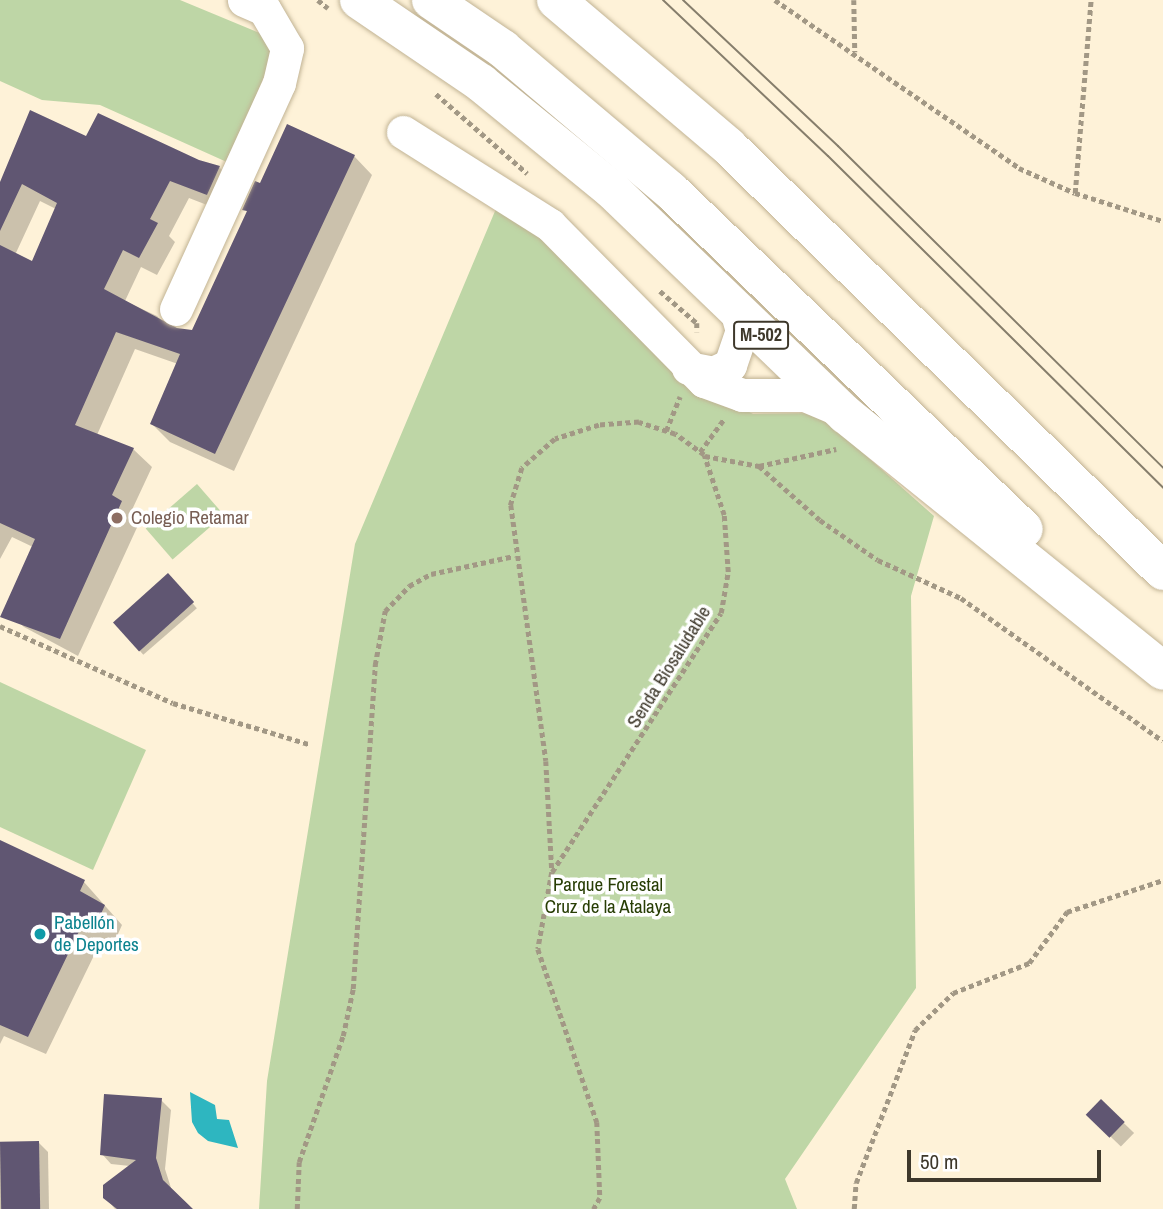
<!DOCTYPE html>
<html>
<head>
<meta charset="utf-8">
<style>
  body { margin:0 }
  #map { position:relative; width:1163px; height:1209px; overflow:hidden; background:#fef2d8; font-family:"Archivo Narrow",sans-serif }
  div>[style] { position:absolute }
  .green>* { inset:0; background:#bed6a6; transform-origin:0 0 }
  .water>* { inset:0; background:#2eb6c0 }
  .shadow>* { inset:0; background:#0003; transform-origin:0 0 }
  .building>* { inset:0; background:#605672; transform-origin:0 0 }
  .path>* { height:4.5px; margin-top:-2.25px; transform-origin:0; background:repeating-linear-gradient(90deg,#a29885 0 5px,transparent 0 8.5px) }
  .roads { filter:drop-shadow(0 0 2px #c1b394) drop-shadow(0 0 2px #c1b394) }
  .minor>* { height:33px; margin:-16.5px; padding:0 16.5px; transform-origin:16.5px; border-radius:16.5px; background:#fff }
  .highway>* { height:38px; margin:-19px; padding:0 19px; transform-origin:19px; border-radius:19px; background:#fff }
  .tram>* { height:2px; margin:-1px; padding:0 1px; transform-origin:1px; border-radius:1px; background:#867e6c }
  .dots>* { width:19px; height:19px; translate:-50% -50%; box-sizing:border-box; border:4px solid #fff; border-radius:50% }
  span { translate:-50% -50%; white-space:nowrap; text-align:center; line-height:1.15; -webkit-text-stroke:7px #fff; paint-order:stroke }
  .shield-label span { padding:2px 5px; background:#fff; border:2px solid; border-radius:5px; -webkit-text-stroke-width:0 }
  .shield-label { font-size:18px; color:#3e382b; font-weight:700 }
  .education-label { font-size:19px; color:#785e54 }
  .left { translate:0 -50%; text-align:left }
  .street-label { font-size:19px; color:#3e382b }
  .park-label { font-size:19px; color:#283e05 }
  .culture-label { font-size:19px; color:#0d838f }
  .scale { position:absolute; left:907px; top:1150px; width:194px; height:32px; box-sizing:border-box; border:4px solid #3e382b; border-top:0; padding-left:9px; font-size:21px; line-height:24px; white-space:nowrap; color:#3e382b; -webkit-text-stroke:5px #fff; paint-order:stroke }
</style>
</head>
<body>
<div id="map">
  <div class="green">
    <i style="clip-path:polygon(0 0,180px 0,262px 34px,271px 47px,271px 59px,229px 163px,100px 105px,42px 100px,0 81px)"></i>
    <i style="clip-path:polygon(498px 204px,550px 235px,677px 373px,753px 414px,818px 413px,934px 516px,911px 596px,916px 988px,785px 1179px,797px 1209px,259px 1209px,267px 1081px,355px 544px)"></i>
    <i style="left:197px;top:484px;width:41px;height:68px;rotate:49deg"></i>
    <i style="clip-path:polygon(0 682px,146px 750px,93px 870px,0 827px)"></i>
  </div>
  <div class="water">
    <i style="clip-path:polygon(190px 1092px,215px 1105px,217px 1119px,229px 1120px,238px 1148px,208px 1141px,198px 1133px,192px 1122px)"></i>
  </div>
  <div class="shadow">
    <i style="clip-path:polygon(evenodd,87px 138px,219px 167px,238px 186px,225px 212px,189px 198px,169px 236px,175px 242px,157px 275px,141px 267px,125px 301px,157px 316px,170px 329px,193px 332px,248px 213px,245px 209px,261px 186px,354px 156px,372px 175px,234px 471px,170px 442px,152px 424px,178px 364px,135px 349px,97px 435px,133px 449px,152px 467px,131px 512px,140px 521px,78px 656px,24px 627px,5px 609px,33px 547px,12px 537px,0 559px,0 189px,87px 138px,40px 201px,56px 209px,32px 263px,15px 255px,40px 201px)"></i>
    <i style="left:168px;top:575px;width:44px;height:71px;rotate:49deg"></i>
    <i style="clip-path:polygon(0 843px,84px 882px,122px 925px,114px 943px,102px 939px,46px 1054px,4px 1036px,0 1044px)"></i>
    <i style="clip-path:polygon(161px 1100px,171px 1110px,165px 1169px,172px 1191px,190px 1209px,115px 1209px,105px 1197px,130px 1166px,111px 1164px,102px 1154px)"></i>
    <i style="left:1101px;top:1101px;width:46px;height:19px;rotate:44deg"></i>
    <i style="clip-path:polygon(38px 1142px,48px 1152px,49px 1209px,0 1209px,0 1143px)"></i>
  </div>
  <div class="building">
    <i style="clip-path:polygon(30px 110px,86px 136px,98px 113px,199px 160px,220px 166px,207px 195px,170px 181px,150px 219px,158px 223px,139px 258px,123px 250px,104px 289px,177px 328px,192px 330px,247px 211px,242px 210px,255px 181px,260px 183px,287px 124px,355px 155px,215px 454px,150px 424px,180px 354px,116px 332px,75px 425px,134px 448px,112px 495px,122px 501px,60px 639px,0 617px,35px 539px,0 523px,0 245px,32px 261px,57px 203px,22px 184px,0 231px,0 182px)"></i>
    <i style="left:168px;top:573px;width:39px;height:74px;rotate:48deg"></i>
    <i style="clip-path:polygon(0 840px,85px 880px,80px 891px,105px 905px,96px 925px,84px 921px,28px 1037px,0 1025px)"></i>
    <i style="clip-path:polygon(104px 1094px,162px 1098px,156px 1158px,163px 1180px,193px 1209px,117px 1209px,103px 1198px,103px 1185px,136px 1160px,100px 1155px)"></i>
    <i style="left:1101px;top:1099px;width:33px;height:22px;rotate:44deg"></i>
    <i style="left:39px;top:1141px;width:68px;height:39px;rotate:89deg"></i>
  </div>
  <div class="path">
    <i style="left:318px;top:0;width:13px;rotate:39deg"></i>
    <i style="left:775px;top:0;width:296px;rotate:34.5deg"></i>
    <i style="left:1019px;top:168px;width:61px;rotate:24.1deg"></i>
    <i style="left:1075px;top:193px;width:92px;rotate:17.7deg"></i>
    <i style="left:854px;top:0;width:52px;rotate:88.9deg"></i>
    <i style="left:436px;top:94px;width:121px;rotate:41deg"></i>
    <i style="left:1075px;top:193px;width:194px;rotate:-85.3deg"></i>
    <i style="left:660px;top:291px;width:49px;rotate:40.9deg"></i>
    <i style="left:697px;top:323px;width:9px;rotate:90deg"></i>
    <i style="left:666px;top:431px;width:37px;rotate:-68deg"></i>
    <i style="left:700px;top:452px;width:41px;rotate:-54deg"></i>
    <i style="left:705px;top:456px;width:55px;rotate:10.5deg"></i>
    <i style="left:759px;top:466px;width:79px;rotate:-12.4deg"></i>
    <i style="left:759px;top:466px;width:81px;rotate:41.5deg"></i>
    <i style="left:820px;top:520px;width:70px;rotate:34.6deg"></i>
    <i style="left:878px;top:560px;width:91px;rotate:24.6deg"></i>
    <i style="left:961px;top:598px;width:247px;rotate:35.3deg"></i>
    <i style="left:0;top:626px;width:189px;rotate:24deg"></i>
    <i style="left:173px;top:703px;width:142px;rotate:16.8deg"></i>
    <i style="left:552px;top:872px;width:309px;rotate:-56.9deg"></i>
    <i style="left:721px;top:613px;width:42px;rotate:-80.3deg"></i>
    <i style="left:728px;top:572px;width:57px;rotate:-94deg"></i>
    <i style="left:724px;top:515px;width:63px;rotate:-108.4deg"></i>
    <i style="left:704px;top:455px;width:36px;rotate:-144deg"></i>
    <i style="left:675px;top:434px;width:38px;rotate:-162deg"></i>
    <i style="left:639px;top:422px;width:40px;rotate:175.7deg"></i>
    <i style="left:599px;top:425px;width:46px;rotate:162.3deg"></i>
    <i style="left:555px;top:439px;width:44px;rotate:138.7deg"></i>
    <i style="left:522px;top:468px;width:39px;rotate:107deg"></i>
    <i style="left:511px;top:505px;width:258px;rotate:82.2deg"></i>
    <i style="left:546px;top:761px;width:111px;rotate:86.9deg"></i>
    <i style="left:552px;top:872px;width:78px;rotate:100.3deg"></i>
    <i style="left:538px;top:949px;width:183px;rotate:71.2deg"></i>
    <i style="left:597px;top:1122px;width:76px;rotate:87.7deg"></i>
    <i style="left:600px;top:1198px;width:13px;rotate:119deg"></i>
    <i style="left:297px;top:1209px;width:47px;rotate:-87.6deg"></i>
    <i style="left:299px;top:1162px;width:133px;rotate:-70.8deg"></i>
    <i style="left:343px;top:1036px;width:48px;rotate:-78deg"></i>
    <i style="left:353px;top:989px;width:325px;rotate:-86.1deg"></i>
    <i style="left:375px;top:665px;width:55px;rotate:-79.5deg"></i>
    <i style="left:385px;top:611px;width:35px;rotate:-46deg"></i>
    <i style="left:409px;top:586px;width:25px;rotate:-29deg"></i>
    <i style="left:431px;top:574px;width:85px;rotate:-12.2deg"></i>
    <i style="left:854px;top:1209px;width:26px;rotate:-86deg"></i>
    <i style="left:856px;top:1183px;width:164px;rotate:-68.9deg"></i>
    <i style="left:915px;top:1030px;width:53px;rotate:-44.2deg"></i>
    <i style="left:953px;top:993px;width:82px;rotate:-21.5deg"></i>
    <i style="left:1029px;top:963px;width:64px;rotate:-53.3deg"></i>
    <i style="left:1067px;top:912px;width:101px;rotate:-18.4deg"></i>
  </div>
  <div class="roads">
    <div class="minor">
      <i style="left:403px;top:132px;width:174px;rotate:32.3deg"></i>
      <i style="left:550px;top:225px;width:219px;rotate:45.4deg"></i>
      <i style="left:704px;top:381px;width:40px;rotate:20.2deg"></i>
      <i style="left:742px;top:395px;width:63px"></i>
      <i style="left:805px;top:395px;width:36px;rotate:23deg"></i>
      <i style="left:176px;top:309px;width:248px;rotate:-65.5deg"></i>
      <i style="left:279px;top:83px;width:36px;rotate:-77deg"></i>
      <i style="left:287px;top:48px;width:45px;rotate:-120.5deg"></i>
      <i style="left:264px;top:9px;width:22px;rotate:-156deg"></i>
      <i style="left:688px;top:368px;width:25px;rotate:11deg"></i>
      <i style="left:713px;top:373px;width:19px;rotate:-25deg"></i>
      <i style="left:730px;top:365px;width:36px;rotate:-71deg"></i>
      <i style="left:742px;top:331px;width:19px;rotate:-106deg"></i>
    </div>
    <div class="highway">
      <i style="left:359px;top:0;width:148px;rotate:34.2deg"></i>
      <i style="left:481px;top:83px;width:168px;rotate:39.2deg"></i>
      <i style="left:611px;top:189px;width:326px;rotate:43.9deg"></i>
      <i style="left:846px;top:415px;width:407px;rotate:38.9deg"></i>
      <i style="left:431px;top:0;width:87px;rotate:34.2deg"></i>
      <i style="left:503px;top:49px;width:219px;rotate:40.2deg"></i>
      <i style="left:670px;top:190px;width:490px;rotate:43.8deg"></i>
      <i style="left:556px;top:0;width:226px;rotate:40.3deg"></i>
      <i style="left:728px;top:146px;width:608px;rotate:44.33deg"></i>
    </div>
  </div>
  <div class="tram">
    <i style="left:663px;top:0;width:227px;rotate:43.4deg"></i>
    <i style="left:828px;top:156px;width:472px;rotate:44.7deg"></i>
    <i style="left:683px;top:0;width:213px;rotate:43.3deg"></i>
    <i style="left:838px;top:146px;width:458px;rotate:44.7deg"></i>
  </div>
  <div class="dots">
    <i style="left:117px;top:518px;background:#8d6e63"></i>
    <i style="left:40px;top:934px;background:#0f9aa8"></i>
  </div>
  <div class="shield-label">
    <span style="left:761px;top:335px">M-502</span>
  </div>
  <div class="education-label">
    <span class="left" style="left:131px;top:518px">Colegio Retamar</span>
  </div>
  <div class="street-label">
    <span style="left:669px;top:667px;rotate:-58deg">Senda Biosaludable</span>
  </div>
  <div class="park-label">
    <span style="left:608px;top:896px">Parque Forestal<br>Cruz de la Atalaya</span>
  </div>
  <div class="culture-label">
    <span class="left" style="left:54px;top:934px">Pabellón<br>de Deportes</span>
  </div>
  <div class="scale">50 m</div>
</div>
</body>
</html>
